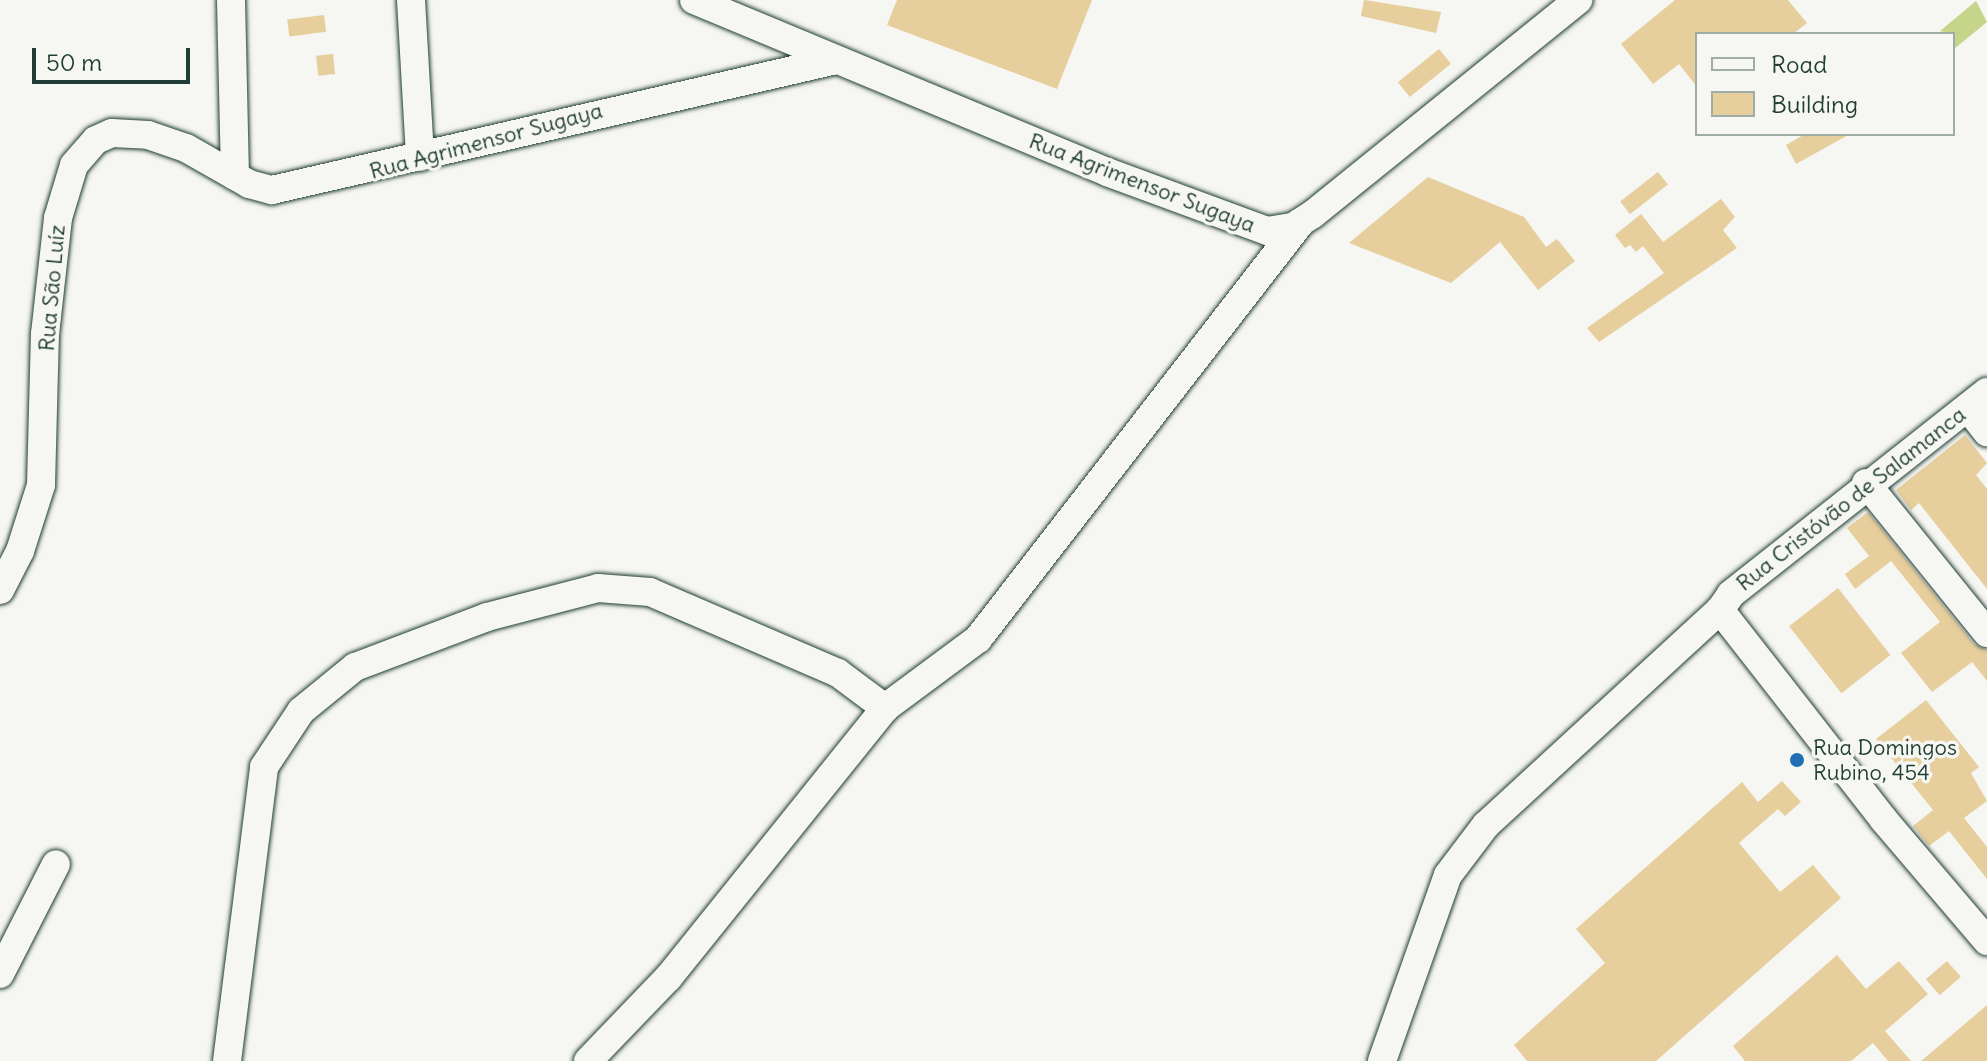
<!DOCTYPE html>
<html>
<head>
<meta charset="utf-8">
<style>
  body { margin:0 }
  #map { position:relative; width:1987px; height:1061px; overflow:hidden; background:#f6f6f2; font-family:Delius,sans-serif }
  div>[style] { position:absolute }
  .green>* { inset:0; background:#c6d58a }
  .building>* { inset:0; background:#e7ce9d; transform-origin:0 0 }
  .roads { filter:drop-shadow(0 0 2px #1f3d34) drop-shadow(0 0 2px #1f3d34) }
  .minor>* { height:28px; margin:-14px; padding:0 14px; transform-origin:14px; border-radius:14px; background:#f6f6f2 }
  .dots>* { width:22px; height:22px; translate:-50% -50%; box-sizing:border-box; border:4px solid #f6f6f2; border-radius:50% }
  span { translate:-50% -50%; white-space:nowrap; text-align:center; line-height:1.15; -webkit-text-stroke:7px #f6f6f2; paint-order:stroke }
  .street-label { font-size:22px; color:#1f3d34 }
  .poi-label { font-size:22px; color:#1f3d34 }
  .left { translate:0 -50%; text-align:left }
  .legend { position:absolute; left:1695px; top:32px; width:260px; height:104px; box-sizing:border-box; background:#f6f6f2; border:2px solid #a0aca6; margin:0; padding:10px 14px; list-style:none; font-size:24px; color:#1f3d34 }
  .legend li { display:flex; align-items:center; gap:16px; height:40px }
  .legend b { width:40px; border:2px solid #a0aca6 }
  .scale { position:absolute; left:32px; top:48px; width:158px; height:36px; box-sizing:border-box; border:4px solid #1f3d34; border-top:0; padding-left:10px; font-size:24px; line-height:28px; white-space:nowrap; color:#1f3d34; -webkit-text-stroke:6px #f6f6f2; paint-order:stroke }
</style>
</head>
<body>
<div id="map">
  <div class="green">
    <i style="clip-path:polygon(1976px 1px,1987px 22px,1954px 49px,1953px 34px,1940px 31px)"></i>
  </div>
  <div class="building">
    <i style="clip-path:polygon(897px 0,1092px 0,1057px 89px,887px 25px)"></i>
    <i style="clip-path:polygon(1364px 0,1441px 12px,1436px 33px,1361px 16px)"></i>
    <i style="clip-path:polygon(1675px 0,1788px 0,1807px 23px,1793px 34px,1697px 34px,1697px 87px,1679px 64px,1653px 84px,1621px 44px)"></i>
    <i style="left:324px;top:15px;width:17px;height:37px;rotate:83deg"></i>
    <i style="left:1439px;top:49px;width:19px;height:53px;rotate:51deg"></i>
    <i style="left:333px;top:54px;width:20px;height:17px;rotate:84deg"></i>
    <i style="clip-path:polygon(1805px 134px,1850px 134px,1796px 164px,1786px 145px)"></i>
    <i style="left:1658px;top:172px;width:16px;height:48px;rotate:52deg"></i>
    <i style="clip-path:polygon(1428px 177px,1524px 217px,1546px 247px,1557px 239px,1575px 261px,1538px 290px,1500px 242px,1451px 283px,1349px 243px)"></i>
    <i style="clip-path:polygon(1721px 199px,1735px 217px,1723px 230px,1737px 248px,1599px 342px,1587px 328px,1664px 273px,1643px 246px,1636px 252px,1630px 245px,1625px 248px,1615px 235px,1641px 214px,1663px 242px)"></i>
    <i style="clip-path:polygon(1965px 435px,1987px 463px,1976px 475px,1987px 489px,1987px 589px,1919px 503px,1911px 510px,1896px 490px)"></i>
    <i style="clip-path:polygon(1868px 512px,1974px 644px,1987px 650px,1987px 681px,1972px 662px,1932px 692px,1901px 653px,1940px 622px,1891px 561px,1855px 589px,1845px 574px,1869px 556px,1847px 528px)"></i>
    <i style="left:1838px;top:588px;width:85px;height:62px;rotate:52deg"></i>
    <i style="clip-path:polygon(1926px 700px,1979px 767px,1971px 773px,1987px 801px,1964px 818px,1987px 847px,1987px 879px,1949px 831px,1929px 846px,1913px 826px,1933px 810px,1876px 739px)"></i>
    <i style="clip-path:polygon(1782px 781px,1801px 802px,1785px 816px,1778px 809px,1739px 843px,1780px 892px,1813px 865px,1841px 898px,1656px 1061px,1527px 1061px,1514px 1045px,1605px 963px,1576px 929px,1742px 782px,1758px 802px)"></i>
    <i style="clip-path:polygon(1837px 955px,1866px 989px,1899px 961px,1928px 994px,1885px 1031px,1911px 1061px,1888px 1061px,1873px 1043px,1851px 1061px,1745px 1061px,1733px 1046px)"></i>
    <i style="left:1947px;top:961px;width:21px;height:28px;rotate:49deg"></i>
    <i style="clip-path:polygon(1987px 1005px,1987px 1061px,1921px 1061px,1973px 1017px)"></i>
  </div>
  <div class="roads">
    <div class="minor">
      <i style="left:231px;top:0;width:176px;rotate:88.7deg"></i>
      <i style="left:411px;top:0;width:157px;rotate:86.7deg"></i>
      <i style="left:694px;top:0;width:447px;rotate:22.6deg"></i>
      <i style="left:1107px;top:172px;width:171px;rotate:20.2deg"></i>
      <i style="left:1267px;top:231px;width:26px;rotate:-9deg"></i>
      <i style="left:1293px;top:227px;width:24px;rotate:-33deg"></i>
      <i style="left:1313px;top:214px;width:341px;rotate:-38.9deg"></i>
      <i style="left:1968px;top:408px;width:31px;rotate:52deg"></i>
      <i style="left:1866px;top:483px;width:193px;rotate:51.1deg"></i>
      <i style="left:0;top:590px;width:44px;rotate:-62.9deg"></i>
      <i style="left:20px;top:551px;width:69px;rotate:-72.3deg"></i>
      <i style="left:41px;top:485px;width:151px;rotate:-88.5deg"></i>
      <i style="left:45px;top:334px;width:117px;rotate:-83.6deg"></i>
      <i style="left:58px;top:218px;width:55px;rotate:-73.2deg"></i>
      <i style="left:74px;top:165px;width:33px;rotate:-49deg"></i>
      <i style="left:96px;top:140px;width:17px;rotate:-24deg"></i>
      <i style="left:112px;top:133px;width:36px;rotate:3deg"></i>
      <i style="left:148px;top:135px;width:40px;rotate:18.9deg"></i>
      <i style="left:186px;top:148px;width:73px;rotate:29.7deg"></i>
      <i style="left:249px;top:184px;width:24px;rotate:15deg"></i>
      <i style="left:272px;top:190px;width:575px;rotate:-12.97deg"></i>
      <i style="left:1720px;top:610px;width:266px;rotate:52deg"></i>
      <i style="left:1884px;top:820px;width:159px;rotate:49.6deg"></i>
      <i style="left:0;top:974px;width:123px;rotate:-63deg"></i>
      <i style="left:227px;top:1061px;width:296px;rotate:-82.8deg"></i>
      <i style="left:264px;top:767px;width:67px;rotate:-56.5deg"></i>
      <i style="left:301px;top:711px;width:70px;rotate:-39.2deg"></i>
      <i style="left:355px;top:667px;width:141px;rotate:-20.7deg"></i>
      <i style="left:487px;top:617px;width:115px;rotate:-14.6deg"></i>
      <i style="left:598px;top:588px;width:52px;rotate:4.4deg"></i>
      <i style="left:650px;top:592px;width:205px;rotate:23.3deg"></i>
      <i style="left:838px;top:673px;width:59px;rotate:36.7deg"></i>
      <i style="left:588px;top:1061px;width:115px;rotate:-46.1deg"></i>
      <i style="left:668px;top:978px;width:346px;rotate:-51.2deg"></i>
      <i style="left:885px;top:708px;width:116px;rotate:-36.6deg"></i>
      <i style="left:978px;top:639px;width:527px;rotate:-52.24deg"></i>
      <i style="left:1382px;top:1061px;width:197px;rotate:-70.5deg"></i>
      <i style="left:1448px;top:875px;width:63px;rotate:-52.8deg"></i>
      <i style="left:1486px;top:825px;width:318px;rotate:-42.6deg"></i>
      <i style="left:1720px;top:610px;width:19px;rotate:-55deg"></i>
      <i style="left:1731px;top:594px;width:326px;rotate:-38.3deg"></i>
    </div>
  </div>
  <div class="dots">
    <i style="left:1797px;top:760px;background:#1f6fb2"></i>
  </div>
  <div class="street-label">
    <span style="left:486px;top:141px;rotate:-15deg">Rua Agrimensor Sugaya</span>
    <span style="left:1142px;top:183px;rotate:21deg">Rua Agrimensor Sugaya</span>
    <span style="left:52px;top:288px;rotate:-85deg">Rua São Luíz</span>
    <span style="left:1851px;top:499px;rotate:-38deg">Rua Cristóvão de Salamanca</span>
  </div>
  <div class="poi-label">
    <span class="left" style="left:1813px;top:760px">Rua Domingos<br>Rubino, 454</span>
  </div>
  <ul class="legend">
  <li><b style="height:10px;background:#f6f6f2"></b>Road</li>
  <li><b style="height:22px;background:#e7ce9d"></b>Building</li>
  </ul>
  <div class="scale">50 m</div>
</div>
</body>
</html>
